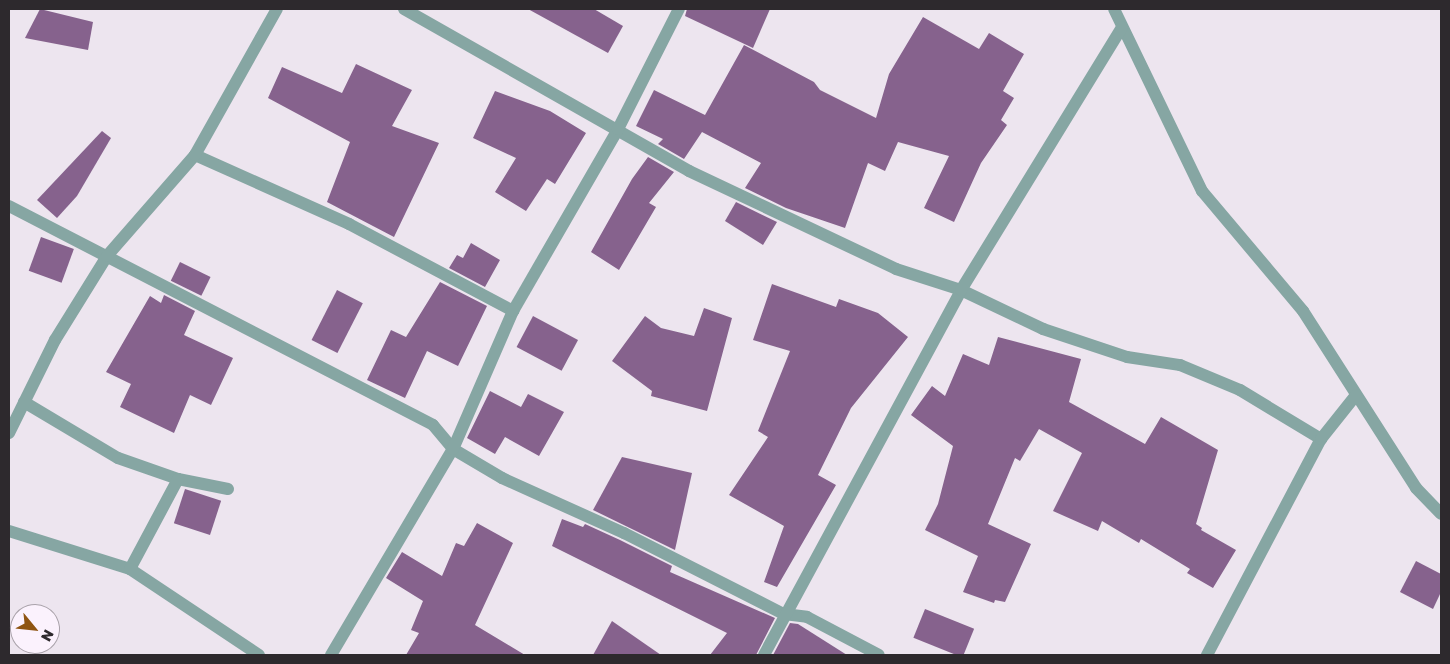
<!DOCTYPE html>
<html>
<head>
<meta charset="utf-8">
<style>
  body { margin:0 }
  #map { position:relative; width:1450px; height:664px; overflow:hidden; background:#ede5ef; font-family:"Golos Text",sans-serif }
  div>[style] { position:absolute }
  .building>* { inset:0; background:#86628d; transform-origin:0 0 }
  .lane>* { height:12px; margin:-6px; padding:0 6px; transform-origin:6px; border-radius:6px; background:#86a6a3 }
  .street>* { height:12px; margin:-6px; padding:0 6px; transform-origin:6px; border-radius:6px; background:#86a6a3 }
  span { translate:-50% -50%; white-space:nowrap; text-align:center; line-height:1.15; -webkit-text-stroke:5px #fbf2fd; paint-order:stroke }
  .frame { position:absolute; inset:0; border:10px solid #2d292d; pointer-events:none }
  .north { position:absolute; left:10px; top:604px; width:50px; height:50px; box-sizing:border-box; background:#fbf2fd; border:1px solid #a9a2aa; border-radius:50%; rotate:118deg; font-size:14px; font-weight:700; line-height:20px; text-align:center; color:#2d292d }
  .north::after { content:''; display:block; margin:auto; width:18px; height:22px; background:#8f5512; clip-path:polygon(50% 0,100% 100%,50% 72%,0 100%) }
</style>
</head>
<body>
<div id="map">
  <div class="building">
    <i style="clip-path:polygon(40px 9px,93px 22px,88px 50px,25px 38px)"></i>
    <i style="clip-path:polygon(528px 9px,594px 9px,623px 26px,608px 53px)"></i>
    <i style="clip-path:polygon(687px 9px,770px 9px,753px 48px,685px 16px)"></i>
    <i style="clip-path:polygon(923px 17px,979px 49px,989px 33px,1024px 54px,1003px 91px,1014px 98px,1001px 120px,1007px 125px,981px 163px,954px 222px,924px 208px,949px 156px,898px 142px,885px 171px,868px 163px,845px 228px,786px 208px,745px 188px,761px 163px,702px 132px,684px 159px,658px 144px,663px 139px,636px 126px,654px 90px,705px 115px,744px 45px,814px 82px,820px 90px,876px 118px,889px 74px)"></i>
    <i style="clip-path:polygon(356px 64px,412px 90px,392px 126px,439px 143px,394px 237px,327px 202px,350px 142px,268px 98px,282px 67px,342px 93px)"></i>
    <i style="clip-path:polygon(495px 91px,550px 111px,586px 133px,555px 184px,547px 179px,526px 211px,495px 192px,516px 158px,473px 138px)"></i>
    <i style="clip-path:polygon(102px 131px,111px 138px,77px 196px,57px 218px,37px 200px)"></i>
    <i style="clip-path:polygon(648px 157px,674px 172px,649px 203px,656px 207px,619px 270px,591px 252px,632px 179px)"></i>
    <i style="clip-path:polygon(736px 202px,777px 222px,763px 245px,725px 221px)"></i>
    <i style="left:41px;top:237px;width:35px;height:36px;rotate:20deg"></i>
    <i style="clip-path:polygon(471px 243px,500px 260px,485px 287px,449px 268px,457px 255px,463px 258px)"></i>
    <i style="left:180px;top:262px;width:34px;height:21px;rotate:26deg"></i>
    <i style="clip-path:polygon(440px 282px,487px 306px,458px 366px,427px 351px,405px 398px,367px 380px,391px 330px,406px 337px)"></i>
    <i style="clip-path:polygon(772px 284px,836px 307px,839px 299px,878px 313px,908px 337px,851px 408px,818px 475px,836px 485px,777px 587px,764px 582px,784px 526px,729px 495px,768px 437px,758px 431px,790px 351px,753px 340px)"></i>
    <i style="left:337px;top:290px;width:29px;height:56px;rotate:27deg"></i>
    <i style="clip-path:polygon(164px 295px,195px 311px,184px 335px,233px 358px,211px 405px,190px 395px,174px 433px,120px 407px,131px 384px,106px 372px,150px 296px,161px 303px)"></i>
    <i style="clip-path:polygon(704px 308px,732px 318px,707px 411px,651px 396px,652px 391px,612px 361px,645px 316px,661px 328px,694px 336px)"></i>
    <i style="left:533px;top:316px;width:51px;height:35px;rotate:28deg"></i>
    <i style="clip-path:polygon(998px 337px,1081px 359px,1069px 402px,1145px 444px,1161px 417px,1218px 450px,1196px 524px,1202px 528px,1201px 530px,1236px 550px,1213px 588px,1187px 573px,1190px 569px,1141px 539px,1139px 543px,1102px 521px,1098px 531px,1053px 511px,1082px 453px,1039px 429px,1020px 461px,1015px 458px,988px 524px,1031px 544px,1005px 602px,995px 600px,994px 603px,963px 592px,978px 556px,925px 530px,938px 504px,953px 446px,911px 415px,932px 386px,945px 396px,963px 354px,989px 365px)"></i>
    <i style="clip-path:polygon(490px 391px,521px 407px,528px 394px,564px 412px,539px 456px,505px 437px,495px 454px,467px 438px)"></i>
    <i style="clip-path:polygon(622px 457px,692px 473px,675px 550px,593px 510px)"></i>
    <i style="left:185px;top:489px;width:38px;height:36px;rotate:18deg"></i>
    <i style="clip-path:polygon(562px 519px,583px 527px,585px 524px,620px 540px,672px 566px,670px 572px,775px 618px,756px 655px,710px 655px,727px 633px,552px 546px)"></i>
    <i style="clip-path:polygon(477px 523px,513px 543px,475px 625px,525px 655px,406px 655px,419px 633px,411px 630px,423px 601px,386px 578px,402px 552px,442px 576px,456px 543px,464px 546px)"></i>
    <i style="clip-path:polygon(1416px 561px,1441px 574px,1441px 592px,1433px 609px,1400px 592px)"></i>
    <i style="left:925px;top:609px;width:53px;height:31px;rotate:22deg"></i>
    <i style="clip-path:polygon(612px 621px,661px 655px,593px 655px)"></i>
    <i style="clip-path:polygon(790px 623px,798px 624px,847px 655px,773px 655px)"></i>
  </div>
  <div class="lane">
    <i style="left:24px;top:402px;width:109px;rotate:30.8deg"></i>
    <i style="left:118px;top:458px;width:64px;rotate:19.3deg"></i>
    <i style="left:178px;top:479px;width:51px;rotate:11.3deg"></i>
    <i style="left:9px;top:531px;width:127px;rotate:17.4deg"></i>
    <i style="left:130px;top:569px;width:102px;rotate:-61.9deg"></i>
    <i style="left:130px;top:569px;width:155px;rotate:33.7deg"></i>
  </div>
  <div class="street">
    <i style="left:404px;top:9px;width:328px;rotate:29.6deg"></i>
    <i style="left:689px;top:171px;width:229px;rotate:25.3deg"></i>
    <i style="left:896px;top:269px;width:68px;rotate:17.9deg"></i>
    <i style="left:961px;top:290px;width:91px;rotate:25.4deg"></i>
    <i style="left:1043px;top:329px;width:89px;rotate:18.4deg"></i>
    <i style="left:1127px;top:357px;width:54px;rotate:8.6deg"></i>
    <i style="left:1180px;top:365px;width:65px;rotate:22.6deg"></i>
    <i style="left:1240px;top:390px;width:95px;rotate:31.2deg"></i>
    <i style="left:1114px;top:9px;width:202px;rotate:64.2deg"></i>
    <i style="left:1202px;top:191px;width:157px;rotate:49.9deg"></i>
    <i style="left:1303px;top:311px;width:210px;rotate:57.4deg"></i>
    <i style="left:1416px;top:488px;width:36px;rotate:46deg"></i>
    <i style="left:195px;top:155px;width:169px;rotate:24.1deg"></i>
    <i style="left:349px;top:224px;width:186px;rotate:27.9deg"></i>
    <i style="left:9px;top:206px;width:477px;rotate:27.3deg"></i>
    <i style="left:433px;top:425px;width:31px;rotate:50deg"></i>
    <i style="left:453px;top:449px;width:57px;rotate:30.6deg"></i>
    <i style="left:502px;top:478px;width:134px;rotate:24.3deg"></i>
    <i style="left:624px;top:533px;width:179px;rotate:26.9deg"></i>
    <i style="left:784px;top:614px;width:23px;rotate:7deg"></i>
    <i style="left:807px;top:617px;width:81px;rotate:27.8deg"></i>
    <i style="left:9px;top:433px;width:104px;rotate:-63.7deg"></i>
    <i style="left:55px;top:340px;width:99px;rotate:-58.2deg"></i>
    <i style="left:107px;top:256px;width:134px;rotate:-48.9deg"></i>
    <i style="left:195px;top:155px;width:167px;rotate:-60.7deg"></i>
    <i style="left:331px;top:655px;width:239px;rotate:-59.4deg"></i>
    <i style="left:453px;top:449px;width:150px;rotate:-66.5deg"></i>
    <i style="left:513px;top:311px;width:210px;rotate:-60deg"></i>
    <i style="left:618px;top:129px;width:135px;rotate:-63.1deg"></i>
    <i style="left:764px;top:655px;width:415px;rotate:-61.6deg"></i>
    <i style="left:961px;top:290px;width:308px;rotate:-58.5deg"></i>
    <i style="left:1207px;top:655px;width:244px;rotate:-62.2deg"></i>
    <i style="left:1321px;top:439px;width:56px;rotate:-51.5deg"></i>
  </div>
  <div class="frame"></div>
  <div class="north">N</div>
</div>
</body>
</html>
